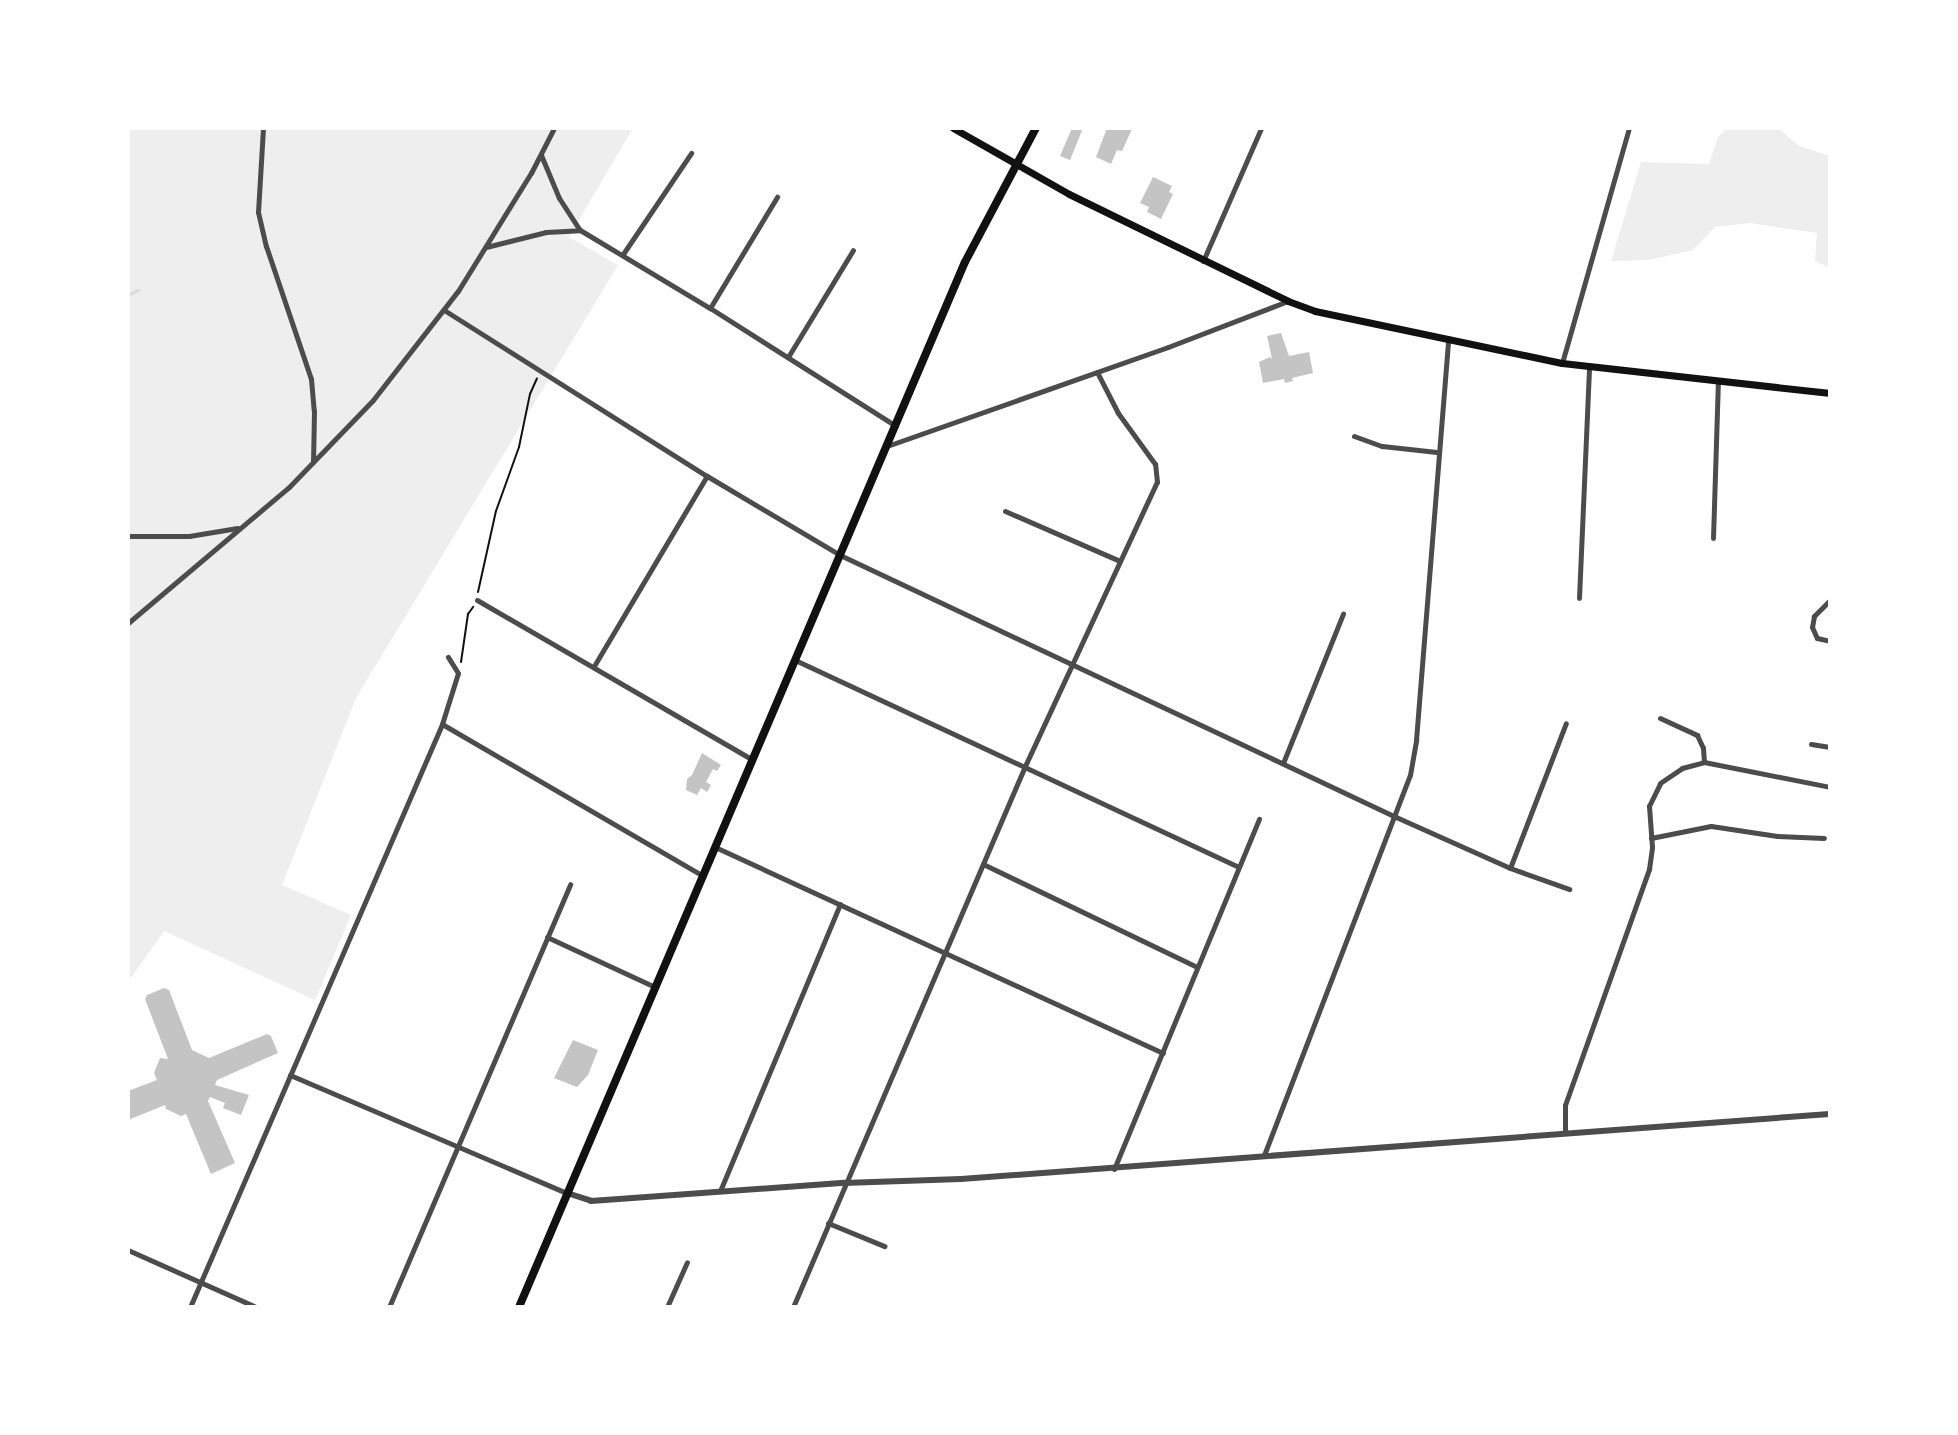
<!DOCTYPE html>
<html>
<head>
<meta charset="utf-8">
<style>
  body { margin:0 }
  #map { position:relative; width:1958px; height:1435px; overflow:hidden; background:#fff; font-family:Overpass,sans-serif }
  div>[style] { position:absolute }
  .green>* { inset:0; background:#eee }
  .stream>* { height:2.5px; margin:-1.25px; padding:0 1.25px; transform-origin:1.25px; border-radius:1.25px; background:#d9d9d9 }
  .building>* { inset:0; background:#c4c4c4 }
  .path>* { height:2px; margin:-1px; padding:0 1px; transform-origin:1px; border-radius:1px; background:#111 }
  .minor>* { height:5px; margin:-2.5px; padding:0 2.5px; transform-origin:2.5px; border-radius:2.5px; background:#4c4c4c }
  .tertiary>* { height:6px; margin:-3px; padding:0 3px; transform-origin:3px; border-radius:3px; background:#4c4c4c }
  .secondary>* { height:7px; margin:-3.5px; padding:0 3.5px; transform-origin:3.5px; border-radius:3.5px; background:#111 }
  .primary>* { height:8px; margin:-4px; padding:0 4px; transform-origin:4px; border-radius:4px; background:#111 }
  span { translate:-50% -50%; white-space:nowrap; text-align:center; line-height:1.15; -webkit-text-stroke:5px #fff; paint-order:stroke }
  .frame { position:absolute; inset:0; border:130px solid #fff; pointer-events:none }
</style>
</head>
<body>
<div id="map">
  <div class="green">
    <i style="clip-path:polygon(128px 128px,633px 128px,569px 237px,618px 265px,356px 698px,282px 885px,351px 915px,315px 1000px,164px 931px,128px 982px)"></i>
    <i style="clip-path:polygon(1727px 128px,1778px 128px,1799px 146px,1830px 156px,1830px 268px,1815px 261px,1817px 233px,1750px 223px,1715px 227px,1693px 250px,1649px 260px,1611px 261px,1641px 162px,1709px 164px,1718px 137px)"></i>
  </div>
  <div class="stream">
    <i style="left:128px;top:295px;width:11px;rotate:-27deg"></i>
  </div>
  <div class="building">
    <i style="clip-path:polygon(1072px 128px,1083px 128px,1070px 160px,1060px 156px)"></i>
    <i style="clip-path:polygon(1107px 128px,1132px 129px,1122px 151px,1117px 150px,1111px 164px,1096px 157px)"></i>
    <i style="clip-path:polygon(1153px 177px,1172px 186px,1169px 192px,1173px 194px,1161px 219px,1147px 212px,1149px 207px,1140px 203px)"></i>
    <i style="clip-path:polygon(1281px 333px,1289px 356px,1309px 352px,1313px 373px,1292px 378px,1293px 381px,1285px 383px,1284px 379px,1263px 383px,1259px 362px,1270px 357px,1272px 359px,1267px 336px)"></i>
    <i style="clip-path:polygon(702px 753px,721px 765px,717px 771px,713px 769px,706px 782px,711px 785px,707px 792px,701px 788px,697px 795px,686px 790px,687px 779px,692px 775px)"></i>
    <i style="clip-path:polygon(164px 988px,169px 990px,192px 1050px,209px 1058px,267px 1034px,271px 1036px,278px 1053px,217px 1080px,215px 1085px,249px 1095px,241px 1115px,223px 1108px,225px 1103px,210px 1097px,208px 1101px,235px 1163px,211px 1174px,186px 1114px,181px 1116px,166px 1109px,165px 1105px,128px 1120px,128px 1091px,157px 1080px,154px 1073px,160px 1058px,168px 1059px,145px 999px,147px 995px)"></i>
    <i style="clip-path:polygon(573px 1040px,598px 1050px,588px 1075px,577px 1087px,554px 1078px)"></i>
  </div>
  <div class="path">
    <i style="left:478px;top:592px;width:83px;rotate:-77.5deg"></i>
    <i style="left:496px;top:511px;width:68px;rotate:-70.2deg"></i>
    <i style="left:519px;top:447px;width:54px;rotate:-78.3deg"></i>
    <i style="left:530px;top:394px;width:17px;rotate:-66deg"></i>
    <i style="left:461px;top:662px;width:49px;rotate:-81.7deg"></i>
    <i style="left:468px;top:614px;width:9px;rotate:-54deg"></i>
  </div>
  <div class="minor">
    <i style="left:263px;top:128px;width:84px;rotate:93.4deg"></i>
    <i style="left:258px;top:212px;width:35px;rotate:77deg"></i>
    <i style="left:266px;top:246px;width:140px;rotate:71.3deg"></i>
    <i style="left:311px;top:379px;width:32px;rotate:85deg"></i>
    <i style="left:314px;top:411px;width:51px;rotate:91.1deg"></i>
    <i style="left:541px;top:155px;width:47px;rotate:67.3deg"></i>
    <i style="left:559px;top:198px;width:38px;rotate:57deg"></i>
    <i style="left:580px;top:230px;width:152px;rotate:31deg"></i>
    <i style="left:710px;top:308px;width:220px;rotate:32.4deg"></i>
    <i style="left:486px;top:247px;width:62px;rotate:-14deg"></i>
    <i style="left:546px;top:232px;width:34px;rotate:-3deg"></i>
    <i style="left:623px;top:254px;width:122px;rotate:-56deg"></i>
    <i style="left:1203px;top:261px;width:145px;rotate:-66.4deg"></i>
    <i style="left:710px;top:308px;width:130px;rotate:-58.9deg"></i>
    <i style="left:444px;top:310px;width:311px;rotate:32.3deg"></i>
    <i style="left:707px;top:476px;width:155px;rotate:30.7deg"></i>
    <i style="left:840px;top:555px;width:615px;rotate:25.23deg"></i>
    <i style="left:1396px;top:817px;width:125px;rotate:24.1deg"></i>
    <i style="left:1510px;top:868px;width:63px;rotate:19.6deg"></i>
    <i style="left:788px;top:357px;width:125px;rotate:-58.7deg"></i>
    <i style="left:1562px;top:363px;width:244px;rotate:-74.1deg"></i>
    <i style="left:1354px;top:436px;width:30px;rotate:20deg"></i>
    <i style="left:1382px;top:446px;width:55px;rotate:6.2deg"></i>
    <i style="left:887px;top:446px;width:298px;rotate:-19.4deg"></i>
    <i style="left:1168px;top:347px;width:129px;rotate:-21deg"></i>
    <i style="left:1005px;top:511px;width:125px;rotate:23.5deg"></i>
    <i style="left:128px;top:536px;width:61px"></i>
    <i style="left:189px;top:536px;width:49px;rotate:-9.5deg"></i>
    <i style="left:1713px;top:538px;width:158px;rotate:-88.2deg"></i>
    <i style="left:1579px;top:598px;width:231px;rotate:-87.5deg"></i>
    <i style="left:477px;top:600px;width:319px;rotate:30.1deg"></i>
    <i style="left:1830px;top:600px;width:23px;rotate:135deg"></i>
    <i style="left:1814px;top:616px;width:11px;rotate:100deg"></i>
    <i style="left:1812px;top:627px;width:12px;rotate:66deg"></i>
    <i style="left:1817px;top:638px;width:13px;rotate:13deg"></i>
    <i style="left:128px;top:623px;width:211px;rotate:-40.2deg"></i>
    <i style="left:289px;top:487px;width:121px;rotate:-46deg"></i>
    <i style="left:373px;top:400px;width:138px;rotate:-52.1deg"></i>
    <i style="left:458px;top:291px;width:139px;rotate:-58.3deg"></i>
    <i style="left:531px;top:173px;width:51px;rotate:-62.9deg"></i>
    <i style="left:795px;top:660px;width:489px;rotate:25deg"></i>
    <i style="left:594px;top:666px;width:221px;rotate:-59.3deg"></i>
    <i style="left:1660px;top:718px;width:41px;rotate:24.7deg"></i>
    <i style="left:1697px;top:735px;width:14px;rotate:65deg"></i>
    <i style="left:1703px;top:748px;width:14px;rotate:86deg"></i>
    <i style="left:442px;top:724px;width:302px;rotate:30.2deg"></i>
    <i style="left:1811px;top:744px;width:19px;rotate:9deg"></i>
    <i style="left:1283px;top:763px;width:161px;rotate:-68.1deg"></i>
    <i style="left:1651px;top:838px;width:61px;rotate:-11.3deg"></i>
    <i style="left:1711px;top:826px;width:67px;rotate:8.6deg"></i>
    <i style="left:1777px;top:836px;width:47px;rotate:2.4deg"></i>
    <i style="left:715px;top:847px;width:493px;rotate:24.7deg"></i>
    <i style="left:983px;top:864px;width:237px;rotate:25.7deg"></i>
    <i style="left:1510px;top:868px;width:155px;rotate:-68.9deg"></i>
    <i style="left:547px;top:937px;width:119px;rotate:24.8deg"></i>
    <i style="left:290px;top:1075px;width:301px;rotate:23.1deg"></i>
    <i style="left:1565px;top:1132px;width:27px;rotate:-90deg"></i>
    <i style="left:1565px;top:1105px;width:251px;rotate:-70.4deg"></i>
    <i style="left:1649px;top:869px;width:22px;rotate:-82deg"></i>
    <i style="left:1652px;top:847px;width:41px;rotate:-94.2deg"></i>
    <i style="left:1649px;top:806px;width:25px;rotate:-64deg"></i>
    <i style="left:1660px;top:783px;width:27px;rotate:-34deg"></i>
    <i style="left:1682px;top:768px;width:23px;rotate:-15deg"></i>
    <i style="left:1704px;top:762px;width:128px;rotate:11.2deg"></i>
    <i style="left:1264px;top:1155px;width:407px;rotate:-69deg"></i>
    <i style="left:1410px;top:775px;width:36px;rotate:-80deg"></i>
    <i style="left:1416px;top:740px;width:403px;rotate:-85.4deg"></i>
    <i style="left:1114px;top:1169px;width:379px;rotate:-67.5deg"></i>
    <i style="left:720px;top:1191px;width:311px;rotate:-67.3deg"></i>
    <i style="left:828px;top:1223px;width:61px;rotate:22.3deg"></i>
    <i style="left:128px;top:1250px;width:140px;rotate:24deg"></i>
    <i style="left:190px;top:1307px;width:635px;rotate:-66.62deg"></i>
    <i style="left:442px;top:724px;width:53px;rotate:-72.6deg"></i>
    <i style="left:458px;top:673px;width:19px;rotate:-122deg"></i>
    <i style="left:389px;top:1307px;width:460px;rotate:-66.8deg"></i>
    <i style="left:667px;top:1307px;width:49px;rotate:-66deg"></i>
    <i style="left:793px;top:1307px;width:589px;rotate:-66.79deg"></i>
    <i style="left:1025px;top:766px;width:313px;rotate:-65.1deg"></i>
    <i style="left:1157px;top:482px;width:18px;rotate:-96deg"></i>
    <i style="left:1155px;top:464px;width:63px;rotate:-126deg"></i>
    <i style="left:1118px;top:413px;width:46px;rotate:-117.1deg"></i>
  </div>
  <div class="tertiary">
    <i style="left:567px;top:1193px;width:25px;rotate:18deg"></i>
    <i style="left:591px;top:1201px;width:254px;rotate:-4.1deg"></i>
    <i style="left:844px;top:1183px;width:117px;rotate:-2deg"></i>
    <i style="left:961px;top:1179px;width:871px;rotate:-4.28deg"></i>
  </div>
  <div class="secondary">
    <i style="left:953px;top:128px;width:133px;rotate:29.6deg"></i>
    <i style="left:1069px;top:194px;width:244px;rotate:26deg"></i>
    <i style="left:1288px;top:301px;width:29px;rotate:20deg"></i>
    <i style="left:1315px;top:311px;width:252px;rotate:11.9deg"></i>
    <i style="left:1562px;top:363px;width:270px;rotate:6.4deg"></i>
  </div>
  <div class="primary">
    <i style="left:519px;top:1307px;width:1136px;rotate:-66.89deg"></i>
    <i style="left:965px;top:262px;width:152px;rotate:-62.1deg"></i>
  </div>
  <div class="frame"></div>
</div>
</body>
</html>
